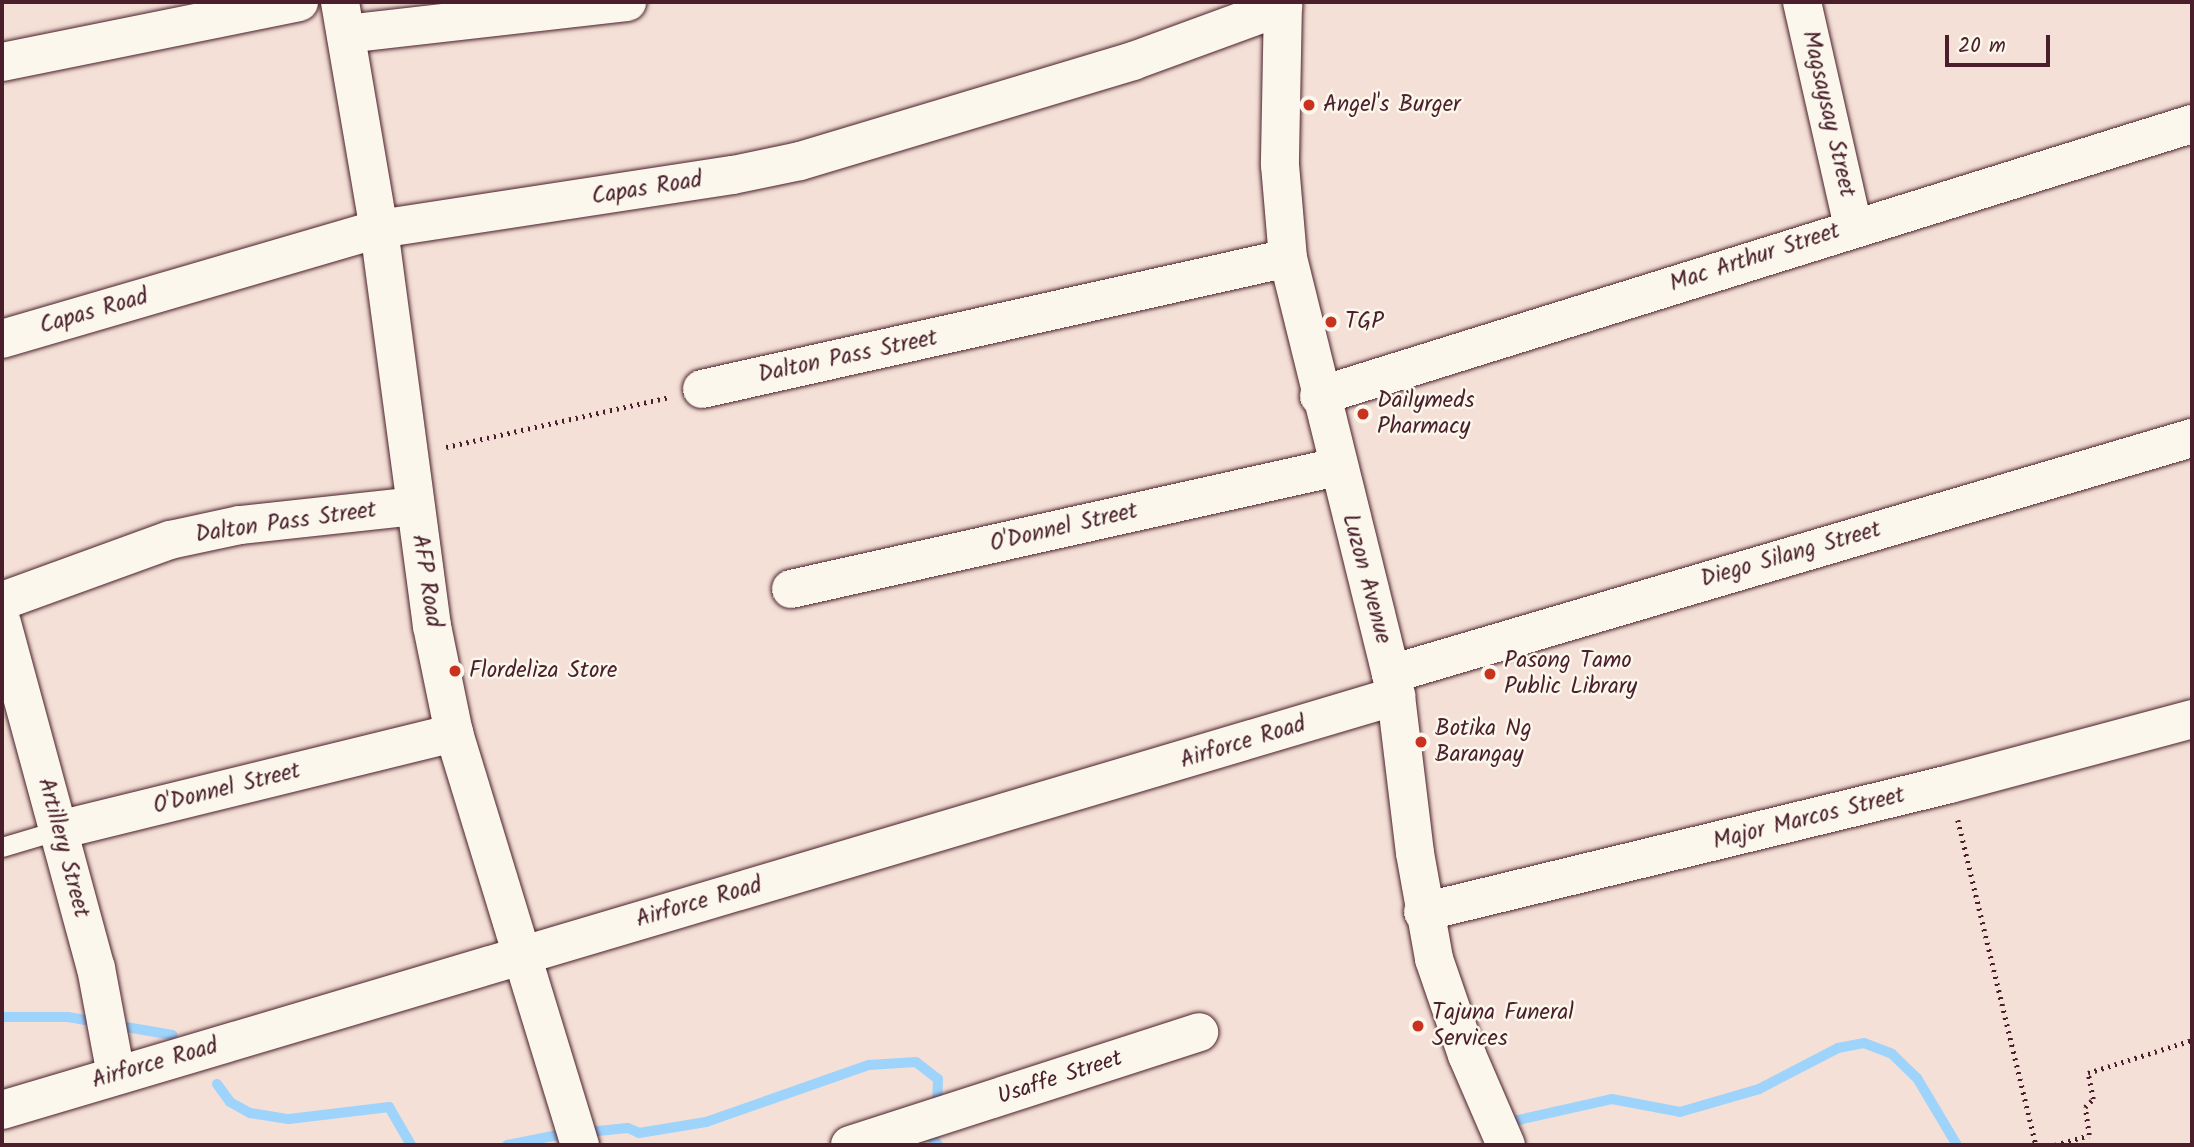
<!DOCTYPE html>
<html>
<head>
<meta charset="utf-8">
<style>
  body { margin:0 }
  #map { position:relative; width:2194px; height:1147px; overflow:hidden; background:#f4e0d6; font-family:Kalam,sans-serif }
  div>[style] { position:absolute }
  .stream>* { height:10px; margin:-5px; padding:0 5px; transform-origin:5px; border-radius:5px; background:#9ed3fc }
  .path>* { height:4.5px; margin-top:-2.25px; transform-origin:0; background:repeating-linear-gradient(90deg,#4a1f2b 0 2px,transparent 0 7px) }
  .roads { filter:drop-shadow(0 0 2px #4a1f2b) drop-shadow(0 0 2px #4a1f2b) }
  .lane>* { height:19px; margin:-9.5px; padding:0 9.5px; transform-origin:9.5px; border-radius:9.5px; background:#fbf7ec }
  .street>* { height:38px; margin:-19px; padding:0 19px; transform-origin:19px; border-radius:19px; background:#fbf7ec }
  .secondary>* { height:38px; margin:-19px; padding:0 19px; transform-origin:19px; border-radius:19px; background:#fbf7ec }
  .dots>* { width:19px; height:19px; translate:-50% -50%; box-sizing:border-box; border:4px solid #fbf7ec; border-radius:50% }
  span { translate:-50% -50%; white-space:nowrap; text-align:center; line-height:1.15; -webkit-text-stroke:5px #fbf7ec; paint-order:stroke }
  .poi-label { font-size:23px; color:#4a1f2b }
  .left { translate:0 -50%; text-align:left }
  .street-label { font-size:23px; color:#4a1f2b }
  .frame { position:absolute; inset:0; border:4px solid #4a1f2b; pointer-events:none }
  .scale { position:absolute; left:1945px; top:35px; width:105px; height:32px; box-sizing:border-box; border:4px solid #4a1f2b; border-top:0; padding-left:9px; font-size:21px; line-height:24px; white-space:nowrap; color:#4a1f2b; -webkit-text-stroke:5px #fbf7ec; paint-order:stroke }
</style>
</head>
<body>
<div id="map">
  <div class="stream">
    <i style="left:2px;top:1017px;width:66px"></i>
    <i style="left:68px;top:1017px;width:106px;rotate:9.8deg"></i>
    <i style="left:217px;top:1084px;width:22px;rotate:54deg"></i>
    <i style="left:230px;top:1102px;width:23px;rotate:29deg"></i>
    <i style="left:250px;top:1113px;width:39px;rotate:9deg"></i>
    <i style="left:289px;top:1119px;width:101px;rotate:-6.8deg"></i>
    <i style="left:389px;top:1107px;width:44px;rotate:59.9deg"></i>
    <i style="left:1514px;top:1121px;width:100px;rotate:-12.7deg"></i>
    <i style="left:1612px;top:1099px;width:69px;rotate:10.8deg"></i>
    <i style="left:1680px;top:1112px;width:82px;rotate:-16.2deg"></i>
    <i style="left:1759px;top:1089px;width:89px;rotate:-27.4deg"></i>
    <i style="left:1838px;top:1048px;width:26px;rotate:-11deg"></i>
    <i style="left:1864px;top:1043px;width:30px;rotate:21deg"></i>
    <i style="left:1892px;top:1054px;width:35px;rotate:44deg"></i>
    <i style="left:1917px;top:1078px;width:78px;rotate:59.2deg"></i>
    <i style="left:932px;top:1127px;width:9px;rotate:103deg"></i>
    <i style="left:930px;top:1136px;width:12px;rotate:48deg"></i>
    <i style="left:507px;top:1145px;width:52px;rotate:-11.1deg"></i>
    <i style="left:558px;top:1135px;width:70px;rotate:-5.7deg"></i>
    <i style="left:628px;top:1128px;width:12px;rotate:24deg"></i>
    <i style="left:639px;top:1133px;width:68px;rotate:-9.3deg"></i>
    <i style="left:706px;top:1122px;width:173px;rotate:-19.3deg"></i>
    <i style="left:869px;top:1065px;width:47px;rotate:-3.7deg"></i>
    <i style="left:916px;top:1062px;width:28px;rotate:38deg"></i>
    <i style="left:938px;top:1079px;width:29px;rotate:92deg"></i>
  </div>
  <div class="path">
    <i style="left:446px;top:447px;width:230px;rotate:-12.6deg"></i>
    <i style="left:1958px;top:820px;width:334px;rotate:76.5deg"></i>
    <i style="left:2055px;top:1145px;width:35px;rotate:-16deg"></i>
    <i style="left:2089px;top:1135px;width:28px;rotate:-98deg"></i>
    <i style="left:2085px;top:1107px;width:11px;rotate:-45deg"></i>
    <i style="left:2093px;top:1099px;width:26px;rotate:-101deg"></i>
    <i style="left:2088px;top:1073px;width:109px;rotate:-17.6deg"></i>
  </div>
  <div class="roads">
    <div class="lane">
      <i style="left:2px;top:847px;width:59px;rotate:-16.6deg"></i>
    </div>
    <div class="street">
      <i style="left:1802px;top:2px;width:230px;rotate:77.2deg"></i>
      <i style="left:346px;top:34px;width:283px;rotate:-6.5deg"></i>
      <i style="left:2px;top:62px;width:303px;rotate:-11.4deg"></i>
      <i style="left:2px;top:339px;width:393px;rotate:-16.3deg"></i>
      <i style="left:379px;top:229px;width:358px;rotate:-8.7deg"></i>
      <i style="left:733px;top:175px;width:68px;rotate:-11.8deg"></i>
      <i style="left:800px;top:161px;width:348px;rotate:-16.7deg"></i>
      <i style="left:1133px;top:61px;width:160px;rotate:-20.1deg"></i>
      <i style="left:702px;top:389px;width:600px;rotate:-12.6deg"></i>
      <i style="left:1319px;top:396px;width:914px;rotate:-17.31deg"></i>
      <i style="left:791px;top:589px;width:559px;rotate:-12.6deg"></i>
      <i style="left:2px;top:601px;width:179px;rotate:-20deg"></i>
      <i style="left:170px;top:540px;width:72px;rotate:-12.1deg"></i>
      <i style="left:240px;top:525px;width:175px;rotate:-6.2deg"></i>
      <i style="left:2px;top:623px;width:358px;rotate:74.8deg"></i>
      <i style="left:96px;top:968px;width:109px;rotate:79.4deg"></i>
      <i style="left:1391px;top:674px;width:835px;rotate:-16.42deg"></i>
      <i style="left:59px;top:830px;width:407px;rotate:-13.8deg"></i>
      <i style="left:1423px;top:912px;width:542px;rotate:-13.65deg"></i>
      <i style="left:1950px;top:784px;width:251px;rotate:-15deg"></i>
      <i style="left:2px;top:1110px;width:1454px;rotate:-16.54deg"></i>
      <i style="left:850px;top:1145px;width:367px;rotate:-17.9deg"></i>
    </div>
    <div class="secondary">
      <i style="left:340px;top:2px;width:230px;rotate:80.3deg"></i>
      <i style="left:379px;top:229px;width:401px;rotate:82.4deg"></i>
      <i style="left:432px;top:626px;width:109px;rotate:78.4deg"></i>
      <i style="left:454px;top:733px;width:431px;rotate:73deg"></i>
      <i style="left:1283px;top:2px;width:163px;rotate:91.1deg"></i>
      <i style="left:1280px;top:165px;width:93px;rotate:85.1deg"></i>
      <i style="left:1288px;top:258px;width:451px;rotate:76.1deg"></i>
      <i style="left:1396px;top:696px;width:158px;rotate:83.1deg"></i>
      <i style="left:1415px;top:853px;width:108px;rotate:79.8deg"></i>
      <i style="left:1434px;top:959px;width:102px;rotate:71deg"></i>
      <i style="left:1467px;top:1055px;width:98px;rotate:66.6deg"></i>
    </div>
  </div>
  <div class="dots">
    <i style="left:1309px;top:105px;background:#c8321e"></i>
    <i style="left:1331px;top:322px;background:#c8321e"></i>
    <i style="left:1363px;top:414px;background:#c8321e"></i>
    <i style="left:455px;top:671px;background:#c8321e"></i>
    <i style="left:1490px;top:674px;background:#c8321e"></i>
    <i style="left:1421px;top:742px;background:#c8321e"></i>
    <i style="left:1418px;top:1026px;background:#c8321e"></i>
  </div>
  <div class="poi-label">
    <span class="left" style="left:1323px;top:105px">Angel's Burger</span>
    <span class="left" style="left:1345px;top:322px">TGP</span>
    <span class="left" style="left:1377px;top:414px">Dailymeds<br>Pharmacy</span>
    <span class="left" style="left:1504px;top:674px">Pasong Tamo<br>Public Library</span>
    <span class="left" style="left:469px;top:671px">Flordeliza Store</span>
    <span class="left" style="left:1435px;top:742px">Botika Ng<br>Barangay</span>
    <span class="left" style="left:1432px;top:1026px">Tajuna Funeral<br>Services</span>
  </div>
  <div class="street-label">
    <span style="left:1828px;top:114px;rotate:77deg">Magsaysay Street</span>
    <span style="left:647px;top:189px;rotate:-9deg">Capas Road</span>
    <span style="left:1755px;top:258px;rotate:-18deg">Mac Arthur Street</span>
    <span style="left:94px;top:312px;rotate:-16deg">Capas Road</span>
    <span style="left:848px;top:357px;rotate:-12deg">Dalton Pass Street</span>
    <span style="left:286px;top:523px;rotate:-8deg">Dalton Pass Street</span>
    <span style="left:1064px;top:528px;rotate:-13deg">O'Donnel Street</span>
    <span style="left:1791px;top:555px;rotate:-16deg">Diego Silang Street</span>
    <span style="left:1366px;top:579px;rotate:75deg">Luzon Avenue</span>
    <span style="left:426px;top:581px;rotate:81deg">AFP Road</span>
    <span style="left:1243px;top:743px;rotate:-17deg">Airforce Road</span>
    <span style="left:227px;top:789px;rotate:-14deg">O'Donnel Street</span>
    <span style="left:1809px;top:819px;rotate:-14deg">Major Marcos Street</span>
    <span style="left:63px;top:848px;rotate:75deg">Artillery Street</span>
    <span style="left:699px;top:903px;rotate:-16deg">Airforce Road</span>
    <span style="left:155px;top:1064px;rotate:-16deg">Airforce Road</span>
    <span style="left:1060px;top:1078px;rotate:-18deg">Usaffe Street</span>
  </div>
  <div class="frame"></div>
  <div class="scale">20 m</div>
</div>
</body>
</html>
